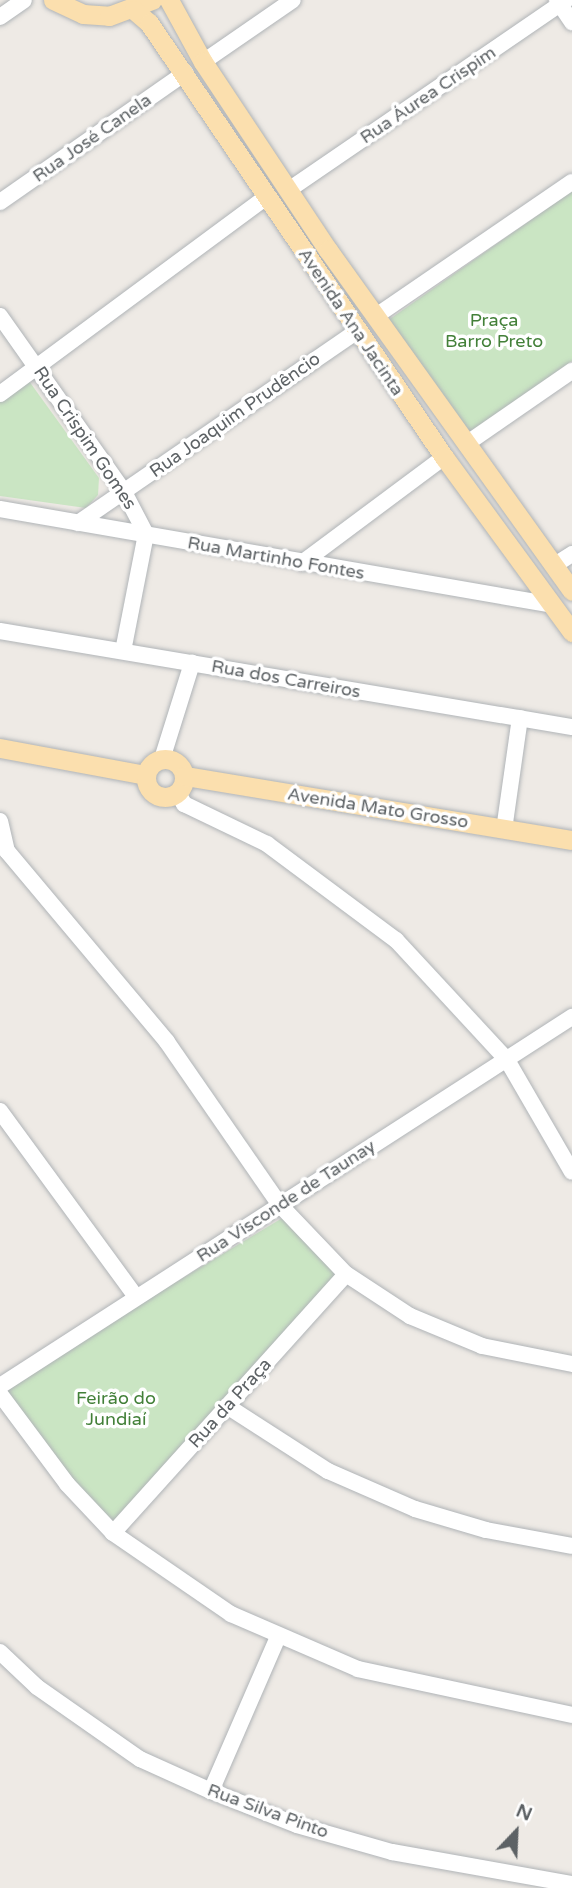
<!DOCTYPE html>
<html>
<head>
<meta charset="utf-8">
<style>
  body { margin:0 }
  #map { position:relative; width:572px; height:1888px; overflow:hidden; background:#eeeae5; font-family:"Varela Round",sans-serif }
  div>[style] { position:absolute }
  .green>* { inset:0; background:#cae5c3 }
  .roads { filter:drop-shadow(0 0 2px #b0b4b7) drop-shadow(0 0 2px #b0b4b7) }
  .minor>* { height:16px; margin:-8px; padding:0 8px; transform-origin:8px; border-radius:8px; background:#fff }
  .major>* { height:19px; margin:-9.5px; padding:0 9.5px; transform-origin:9.5px; border-radius:9.5px; background:#fbdfae }
  .major>.ring { margin:-9.5px; padding:0; box-sizing:content-box; background:none; border:19px solid #fbdfae; border-radius:50% }
  span { translate:-50% -50%; white-space:nowrap; text-align:center; line-height:1.15; -webkit-text-stroke:7px #fff; paint-order:stroke }
  .street-label { font-size:18px; color:#5d6265 }
  .park-label { font-size:18px; color:#438039 }
  .north { position:absolute; left:481px; top:1797px; width:70px; height:70px; -webkit-text-stroke:5px #fff; paint-order:stroke; rotate:23deg; font-size:19px; font-weight:700; line-height:28px; text-align:center; color:#5d6265 }
  .north::after { content:''; display:block; margin:auto; width:24px; height:32px; background:#5d6265; clip-path:polygon(50% 0,100% 100%,50% 72%,0 100%) }
</style>
</head>
<body>
<div id="map">
  <div class="green">
    <i style="clip-path:polygon(572px 191px,572px 361px,464px 438px,387px 321px)"></i>
    <i style="clip-path:polygon(29px 381px,99px 478px,98px 495px,86px 508px,0 496px,0 397px)"></i>
    <i style="clip-path:polygon(284px 1217px,344px 1273px,113px 1527px,0 1395px,0 1388px)"></i>
  </div>
  <div class="roads">
    <div class="minor">
      <i style="left:557px;top:0;width:27px;rotate:56deg"></i>
      <i style="left:0;top:17px;width:29px;rotate:-35deg"></i>
      <i style="left:203px;top:62px;width:109px;rotate:-34.6deg"></i>
      <i style="left:290px;top:189px;width:335px;rotate:-34.4deg"></i>
      <i style="left:0;top:202px;width:226px;rotate:-34.9deg"></i>
      <i style="left:0;top:316px;width:215px;rotate:54.8deg"></i>
      <i style="left:124px;top:492px;width:47px;rotate:62.4deg"></i>
      <i style="left:146px;top:534px;width:119px;rotate:101.1deg"></i>
      <i style="left:376px;top:316px;width:237px;rotate:-34.4deg"></i>
      <i style="left:0;top:394px;width:330px;rotate:-36.5deg"></i>
      <i style="left:466px;top:444px;width:129px;rotate:-34.6deg"></i>
      <i style="left:0;top:509px;width:561px;rotate:9.85deg"></i>
      <i style="left:78px;top:523px;width:339px;rotate:-34.5deg"></i>
      <i style="left:302px;top:563px;width:177px;rotate:-36.7deg"></i>
      <i style="left:555px;top:565px;width:20px;rotate:-33deg"></i>
      <i style="left:0;top:631px;width:580px;rotate:9.53deg"></i>
      <i style="left:162px;top:759px;width:101px;rotate:-72.6deg"></i>
      <i style="left:178px;top:793px;width:13px;rotate:61deg"></i>
      <i style="left:184px;top:804px;width:92px;rotate:25.7deg"></i>
      <i style="left:267px;top:844px;width:161px;rotate:36.7deg"></i>
      <i style="left:396px;top:940px;width:163px;rotate:47.2deg"></i>
      <i style="left:507px;top:1060px;width:129px;rotate:59.9deg"></i>
      <i style="left:0;top:821px;width:31px;rotate:77deg"></i>
      <i style="left:7px;top:851px;width:249px;rotate:50deg"></i>
      <i style="left:167px;top:1042px;width:198px;rotate:55.3deg"></i>
      <i style="left:280px;top:1205px;width:95px;rotate:46.3deg"></i>
      <i style="left:346px;top:1274px;width:77px;rotate:33.3deg"></i>
      <i style="left:410px;top:1316px;width:78px;rotate:22.6deg"></i>
      <i style="left:482px;top:1346px;width:92px;rotate:11.3deg"></i>
      <i style="left:504px;top:830px;width:113px;rotate:-81.9deg"></i>
      <i style="left:0;top:1111px;width:230px;rotate:53.8deg"></i>
      <i style="left:0;top:1386px;width:681px;rotate:-32.83deg"></i>
      <i style="left:0;top:1394px;width:112px;rotate:53.3deg"></i>
      <i style="left:67px;top:1484px;width:67px;rotate:46.8deg"></i>
      <i style="left:113px;top:1533px;width:143px;rotate:34.5deg"></i>
      <i style="left:231px;top:1614px;width:138px;rotate:23.4deg"></i>
      <i style="left:358px;top:1669px;width:219px;rotate:12.1deg"></i>
      <i style="left:227px;top:1406px;width:120px;rotate:32.8deg"></i>
      <i style="left:328px;top:1471px;width:95px;rotate:23.6deg"></i>
      <i style="left:415px;top:1509px;width:74px;rotate:16.5deg"></i>
      <i style="left:486px;top:1530px;width:87px;rotate:10.5deg"></i>
      <i style="left:113px;top:1533px;width:348px;rotate:-48deg"></i>
      <i style="left:0;top:1652px;width:51px;rotate:43.4deg"></i>
      <i style="left:37px;top:1687px;width:126px;rotate:35deg"></i>
      <i style="left:140px;top:1759px;width:78px;rotate:24.3deg"></i>
      <i style="left:211px;top:1791px;width:92px;rotate:21.6deg"></i>
      <i style="left:297px;top:1825px;width:99px;rotate:15.9deg"></i>
      <i style="left:392px;top:1852px;width:183px;rotate:10.1deg"></i>
      <i style="left:211px;top:1791px;width:168px;rotate:-66.5deg"></i>
    </div>
    <div class="major">
      <i style="left:53px;top:0;width:33px;rotate:25deg"></i>
      <i style="left:83px;top:14px;width:26px;rotate:4deg"></i>
      <i style="left:109px;top:16px;width:46px;rotate:-20.4deg"></i>
      <i style="left:169px;top:0;width:71px;rotate:61.3deg"></i>
      <i style="left:203px;top:62px;width:226px;rotate:56.4deg"></i>
      <i style="left:328px;top:250px;width:419px;rotate:54.4deg"></i>
      <i style="left:134px;top:10px;width:20px;rotate:41deg"></i>
      <i style="left:149px;top:23px;width:525px;rotate:55.8deg"></i>
      <i style="left:444px;top:457px;width:217px;rotate:53.8deg"></i>
      <i style="left:0;top:748px;width:148px;rotate:10.5deg"></i>
      <i class="ring" style="left:146px;top:759px;width:19px;height:19px"></i>
      <i style="left:185px;top:776px;width:392px;rotate:9.4deg"></i>
    </div>
  </div>
  <div class="street-label">
    <span style="left:428px;top:95px;rotate:-34deg">Rua Áurea Crispim</span>
    <span style="left:92px;top:138px;rotate:-35deg">Rua José Canela</span>
    <span style="left:351px;top:322px;rotate:56deg">Avenida Ana Jacinta</span>
    <span style="left:235px;top:415px;rotate:-35deg">Rua Joaquim Prudêncio</span>
    <span style="left:85px;top:438px;rotate:56deg">Rua Crispim Gomes</span>
    <span style="left:276px;top:558px;rotate:10deg">Rua Martinho Fontes</span>
    <span style="left:286px;top:679px;rotate:10deg">Rua dos Carreiros</span>
    <span style="left:378px;top:808px;rotate:9deg">Avenida Mato Grosso</span>
    <span style="left:286px;top:1201px;rotate:-33deg">Rua Visconde de Taunay</span>
    <span style="left:230px;top:1403px;rotate:-48deg">Rua da Praça</span>
    <span style="left:268px;top:1811px;rotate:20deg">Rua Silva Pinto</span>
  </div>
  <div class="park-label">
    <span style="left:494px;top:331px">Praça<br>Barro Preto</span>
    <span style="left:116px;top:1409px">Feirão do<br>Jundiaí</span>
  </div>
  <div class="north">N</div>
</div>
</body>
</html>
